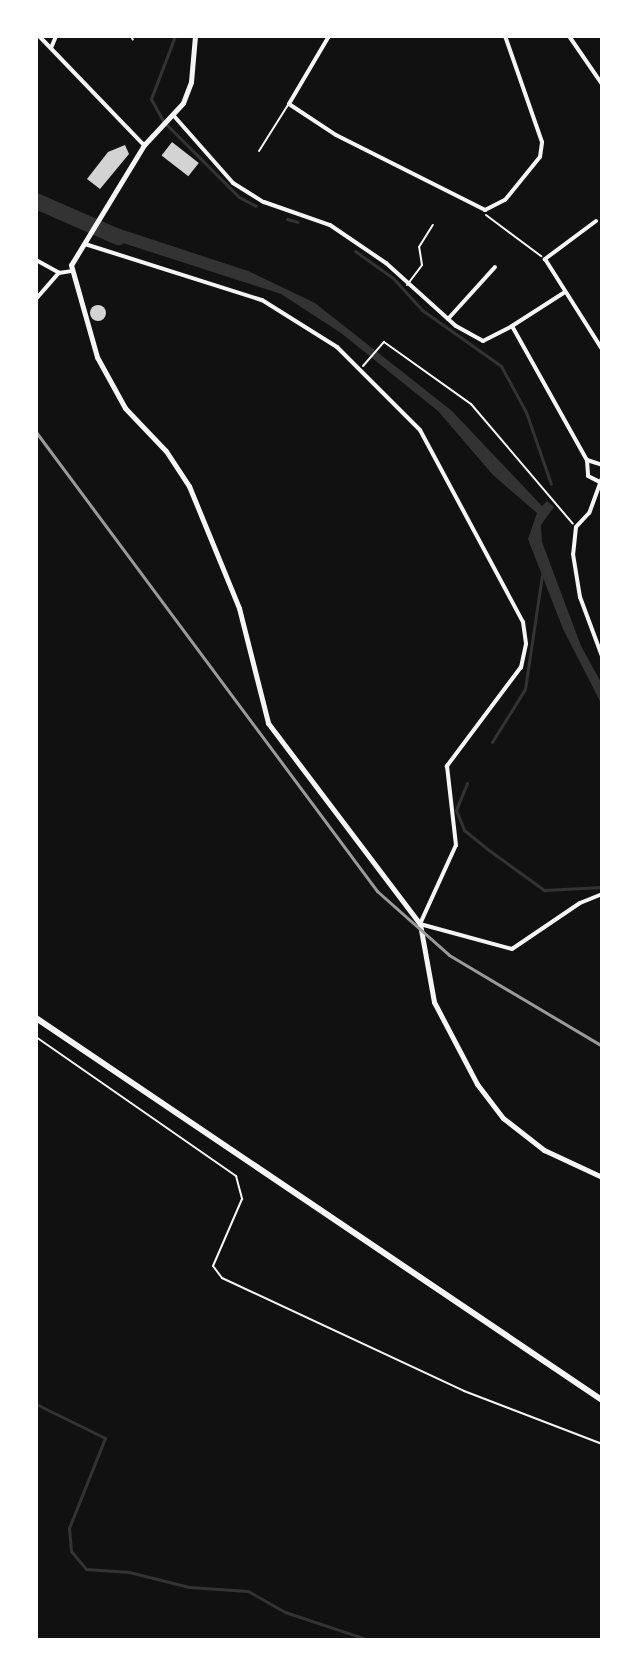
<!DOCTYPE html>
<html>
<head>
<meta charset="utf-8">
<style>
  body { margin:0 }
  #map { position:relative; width:638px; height:1676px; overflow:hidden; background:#111; font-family:"Alegreya Sans",sans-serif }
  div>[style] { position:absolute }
  .water>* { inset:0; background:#333 }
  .stream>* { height:3px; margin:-1.5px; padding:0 1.5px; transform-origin:1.5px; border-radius:1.5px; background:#333 }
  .river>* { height:16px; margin:-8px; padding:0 8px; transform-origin:8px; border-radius:8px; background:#333 }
  .building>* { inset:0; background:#d3d3d3; transform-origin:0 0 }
  .round { border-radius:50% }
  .path>* { height:2px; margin:-1px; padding:0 1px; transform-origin:1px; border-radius:1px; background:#f5f5f5 }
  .service>* { height:2px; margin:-1px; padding:0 1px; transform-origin:1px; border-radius:1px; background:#f5f5f5 }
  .minor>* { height:4px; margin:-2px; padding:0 2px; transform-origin:2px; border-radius:2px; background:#f5f5f5 }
  .tertiary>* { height:5px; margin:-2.5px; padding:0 2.5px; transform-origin:2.5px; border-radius:2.5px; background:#f5f5f5 }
  .secondary>* { height:6px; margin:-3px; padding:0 3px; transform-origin:3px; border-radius:3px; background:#f5f5f5 }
  .rail>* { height:3px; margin:-1.5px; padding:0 1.5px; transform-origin:1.5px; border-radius:1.5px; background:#9a9a9a }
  span { translate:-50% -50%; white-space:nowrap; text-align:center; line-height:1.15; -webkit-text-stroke:6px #fff; paint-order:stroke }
  .frame { position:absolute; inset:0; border:38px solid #fff; pointer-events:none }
</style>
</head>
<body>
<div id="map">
  <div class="water">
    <i style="clip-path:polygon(36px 196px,91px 219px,86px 227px,36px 204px)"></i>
    <i style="clip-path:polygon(102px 223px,248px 271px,315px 303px,452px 411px,542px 506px,547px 501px,554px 507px,541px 525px,542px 542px,581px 646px,602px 684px,602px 705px,563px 629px,528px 539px,537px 513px,493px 475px,438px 411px,341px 333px,281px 294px,126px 244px,97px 231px)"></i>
  </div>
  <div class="stream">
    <i style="left:175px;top:36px;width:67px;rotate:110.9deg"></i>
    <i style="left:151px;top:99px;width:26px;rotate:61deg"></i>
    <i style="left:164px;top:122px;width:106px;rotate:45deg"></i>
    <i style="left:239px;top:197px;width:19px;rotate:28deg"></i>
    <i style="left:287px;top:219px;width:11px;rotate:15deg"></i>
    <i style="left:355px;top:251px;width:47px;rotate:35.4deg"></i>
    <i style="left:393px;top:278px;width:43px;rotate:47.8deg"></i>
    <i style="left:422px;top:310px;width:97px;rotate:35.3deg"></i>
    <i style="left:501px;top:366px;width:52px;rotate:61.5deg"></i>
    <i style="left:526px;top:412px;width:76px;rotate:70.9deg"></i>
    <i style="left:492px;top:742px;width:62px;rotate:-58.1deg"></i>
    <i style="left:525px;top:689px;width:121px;rotate:-81.5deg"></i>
    <i style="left:467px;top:783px;width:29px;rotate:112deg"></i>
    <i style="left:456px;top:810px;width:22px;rotate:68deg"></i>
    <i style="left:464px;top:830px;width:28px;rotate:39deg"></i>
    <i style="left:486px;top:848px;width:72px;rotate:35.9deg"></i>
    <i style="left:544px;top:890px;width:58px;rotate:-3deg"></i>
    <i style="left:36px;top:1404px;width:77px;rotate:26.2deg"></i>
    <i style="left:105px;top:1438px;width:97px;rotate:111.8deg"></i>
    <i style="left:69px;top:1528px;width:23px;rotate:85deg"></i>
    <i style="left:71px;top:1551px;width:23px;rotate:50deg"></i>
    <i style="left:86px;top:1569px;width:43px;rotate:4deg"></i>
    <i style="left:129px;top:1572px;width:62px;rotate:14deg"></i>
    <i style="left:189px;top:1587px;width:59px;rotate:3.9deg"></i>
    <i style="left:248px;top:1591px;width:43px;rotate:29.6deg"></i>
    <i style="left:285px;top:1612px;width:89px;rotate:18.4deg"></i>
  </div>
  <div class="river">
    <i style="left:36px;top:201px;width:90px;rotate:23.7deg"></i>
  </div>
  <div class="building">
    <i style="left:172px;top:142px;width:34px;height:17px;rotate:38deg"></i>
    <i style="clip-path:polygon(125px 145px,129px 154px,100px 189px,87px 179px,108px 152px)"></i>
    <i class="round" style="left:90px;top:305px;width:16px;height:16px"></i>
  </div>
  <div class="path">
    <i style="left:486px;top:215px;width:69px;rotate:36.7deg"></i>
    <i style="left:363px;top:366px;width:32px;rotate:-49deg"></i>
    <i style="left:384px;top:342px;width:107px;rotate:35.5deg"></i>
    <i style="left:471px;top:404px;width:157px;rotate:49.6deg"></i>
    <i style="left:36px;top:1037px;width:244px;rotate:34.8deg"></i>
    <i style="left:236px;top:1176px;width:24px;rotate:75deg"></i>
    <i style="left:242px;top:1199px;width:73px;rotate:113.4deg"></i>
    <i style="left:213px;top:1266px;width:15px;rotate:53deg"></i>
    <i style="left:222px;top:1278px;width:267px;rotate:25deg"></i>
    <i style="left:464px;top:1391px;width:148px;rotate:21deg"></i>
  </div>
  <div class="service">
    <i style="left:131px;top:36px;width:4px;rotate:63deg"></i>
    <i style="left:259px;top:151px;width:54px;rotate:-57.8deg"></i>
    <i style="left:407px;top:285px;width:25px;rotate:-53deg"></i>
    <i style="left:422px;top:265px;width:18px;rotate:-99deg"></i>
    <i style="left:419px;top:247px;width:26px;rotate:-58deg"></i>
  </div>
  <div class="minor">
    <i style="left:39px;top:36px;width:151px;rotate:46.1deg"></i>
    <i style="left:329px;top:36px;width:79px;rotate:120.5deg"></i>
    <i style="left:289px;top:104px;width:56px;rotate:33.4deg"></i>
    <i style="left:336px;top:135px;width:167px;rotate:26.7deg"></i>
    <i style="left:485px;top:210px;width:22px;rotate:-27deg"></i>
    <i style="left:505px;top:200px;width:55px;rotate:-50.9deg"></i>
    <i style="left:540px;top:157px;width:15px;rotate:-82deg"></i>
    <i style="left:542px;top:142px;width:112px;rotate:-109.2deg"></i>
    <i style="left:569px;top:36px;width:58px;rotate:55.5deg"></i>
    <i style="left:51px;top:48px;width:13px;rotate:-67deg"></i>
    <i style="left:174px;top:116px;width:89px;rotate:48.6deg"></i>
    <i style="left:233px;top:183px;width:36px;rotate:32deg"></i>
    <i style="left:264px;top:202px;width:70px;rotate:19.2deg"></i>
    <i style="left:330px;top:225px;width:68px;rotate:34.2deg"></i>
    <i style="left:386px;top:263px;width:94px;rotate:42deg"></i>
    <i style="left:456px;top:326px;width:31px;rotate:29deg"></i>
    <i style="left:483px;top:341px;width:33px;rotate:-27deg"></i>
    <i style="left:512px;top:326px;width:154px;rotate:60.8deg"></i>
    <i style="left:587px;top:460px;width:16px;rotate:86deg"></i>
    <i style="left:588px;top:476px;width:13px;rotate:27deg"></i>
    <i style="left:596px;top:221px;width:64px;rotate:143.3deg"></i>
    <i style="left:545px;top:259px;width:107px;rotate:57.7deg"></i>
    <i style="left:85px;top:244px;width:186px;rotate:17.6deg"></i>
    <i style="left:262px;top:300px;width:89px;rotate:32.1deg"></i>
    <i style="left:337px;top:347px;width:117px;rotate:45deg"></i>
    <i style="left:420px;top:430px;width:218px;rotate:61.8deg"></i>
    <i style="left:523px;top:622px;width:22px;rotate:82deg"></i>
    <i style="left:526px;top:644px;width:24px;rotate:102deg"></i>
    <i style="left:521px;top:667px;width:124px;rotate:126.8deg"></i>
    <i style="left:447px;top:766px;width:80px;rotate:83.5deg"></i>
    <i style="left:456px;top:845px;width:87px;rotate:114.5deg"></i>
    <i style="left:420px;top:924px;width:95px;rotate:15.2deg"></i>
    <i style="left:512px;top:949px;width:82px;rotate:-34.1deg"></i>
    <i style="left:580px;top:903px;width:24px;rotate:-22deg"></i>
    <i style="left:36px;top:260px;width:26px;rotate:29deg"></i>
    <i style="left:59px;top:273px;width:12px;rotate:-9deg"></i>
    <i style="left:36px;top:299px;width:35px;rotate:-49deg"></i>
    <i style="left:448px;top:319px;width:70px;rotate:-47.9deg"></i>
    <i style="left:512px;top:326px;width:63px;rotate:-32.7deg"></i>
    <i style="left:587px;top:460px;width:16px;rotate:18deg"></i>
    <i style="left:602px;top:478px;width:37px;rotate:110deg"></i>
    <i style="left:589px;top:513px;width:19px;rotate:133deg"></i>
    <i style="left:576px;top:527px;width:27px;rotate:96deg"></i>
    <i style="left:573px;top:554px;width:44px;rotate:80.8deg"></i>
    <i style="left:580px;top:597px;width:63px;rotate:69.6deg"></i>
  </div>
  <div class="tertiary">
    <i style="left:195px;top:36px;width:46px;rotate:95deg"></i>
    <i style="left:191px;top:82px;width:22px;rotate:111deg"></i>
    <i style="left:183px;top:103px;width:57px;rotate:132.9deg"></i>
    <i style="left:144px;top:145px;width:140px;rotate:121.3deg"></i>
    <i style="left:71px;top:265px;width:96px;rotate:74.2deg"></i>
    <i style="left:97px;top:357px;width:58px;rotate:61.2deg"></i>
    <i style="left:125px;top:408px;width:59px;rotate:46.4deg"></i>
    <i style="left:166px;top:451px;width:42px;rotate:56.7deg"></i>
    <i style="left:189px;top:486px;width:132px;rotate:67.7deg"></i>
    <i style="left:239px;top:608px;width:119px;rotate:75.8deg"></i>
    <i style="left:268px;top:723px;width:252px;rotate:52.9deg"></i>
    <i style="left:420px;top:924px;width:79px;rotate:79.8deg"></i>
    <i style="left:434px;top:1002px;width:93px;rotate:62.3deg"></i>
    <i style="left:477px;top:1084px;width:43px;rotate:52.6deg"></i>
    <i style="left:503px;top:1118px;width:52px;rotate:38deg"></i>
    <i style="left:544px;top:1150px;width:64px;rotate:25deg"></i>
  </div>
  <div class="secondary">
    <i style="left:36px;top:1018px;width:683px;rotate:34.02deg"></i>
  </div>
  <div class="rail">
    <i style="left:36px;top:432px;width:572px;rotate:53.39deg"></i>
    <i style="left:377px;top:891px;width:96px;rotate:41.6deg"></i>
    <i style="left:449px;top:955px;width:178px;rotate:30.7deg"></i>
  </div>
  <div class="frame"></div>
</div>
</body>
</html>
